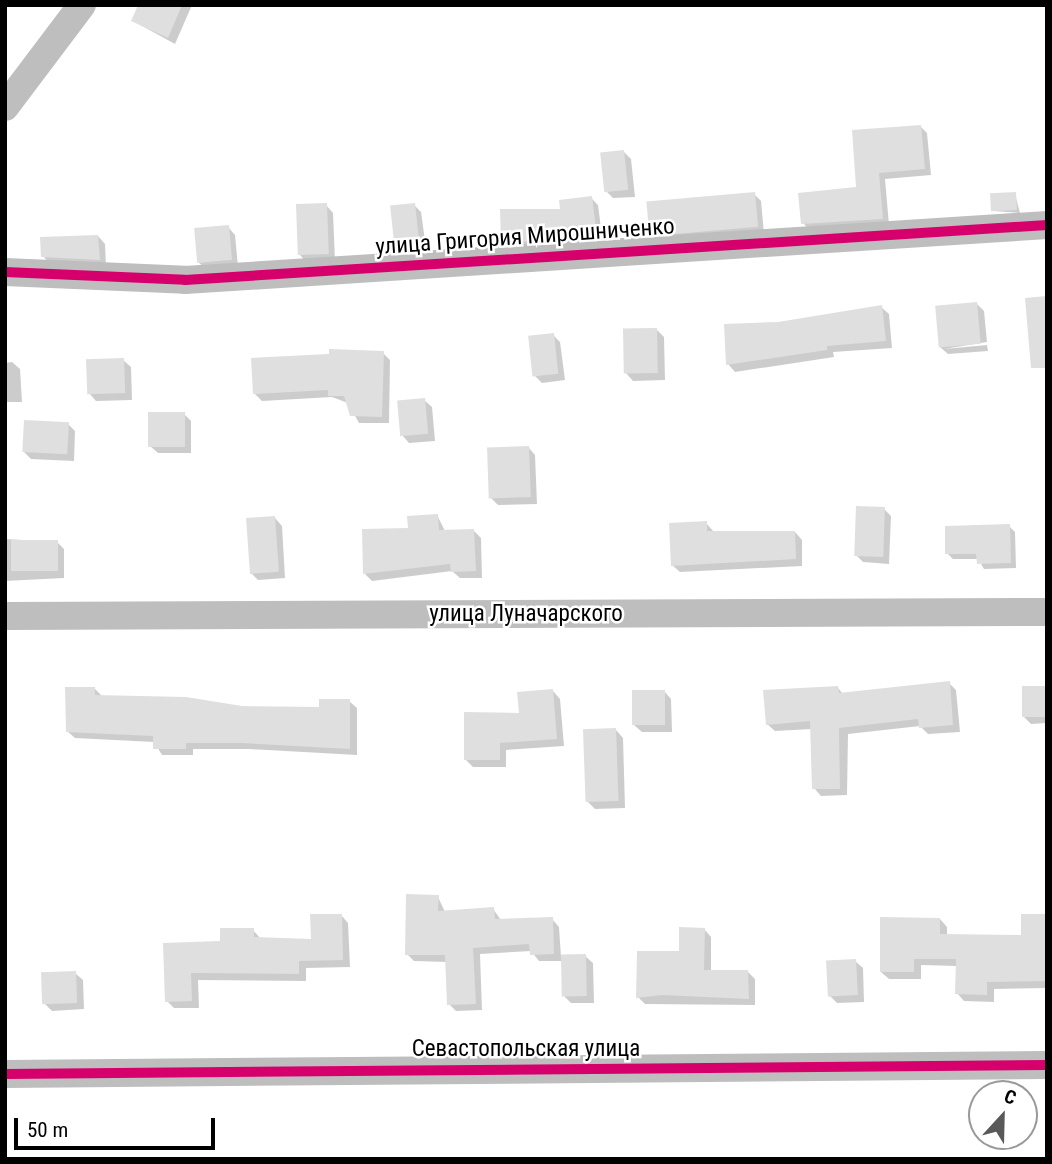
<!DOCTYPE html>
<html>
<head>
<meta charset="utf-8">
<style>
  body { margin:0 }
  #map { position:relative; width:1052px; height:1164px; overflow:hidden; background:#fff; font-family:"Roboto Condensed",sans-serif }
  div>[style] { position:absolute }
  .shadow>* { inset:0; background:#0003 }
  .building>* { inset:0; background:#dfdfdf; transform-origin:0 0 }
  .minor>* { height:28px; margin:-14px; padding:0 14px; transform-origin:14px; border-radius:14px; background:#bebebe }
  .cycleway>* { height:10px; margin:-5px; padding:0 5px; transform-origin:5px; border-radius:5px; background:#d6006c }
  span { translate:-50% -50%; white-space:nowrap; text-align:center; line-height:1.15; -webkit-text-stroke:5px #fff; paint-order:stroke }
  .street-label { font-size:23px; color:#000 }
  .frame { position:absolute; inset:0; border:7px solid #000; pointer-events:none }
  .north { position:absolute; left:968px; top:1080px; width:70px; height:70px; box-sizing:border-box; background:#fff; border:2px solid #999; border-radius:50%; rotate:22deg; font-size:19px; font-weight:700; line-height:28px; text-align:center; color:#000 }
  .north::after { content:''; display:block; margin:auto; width:24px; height:32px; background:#595959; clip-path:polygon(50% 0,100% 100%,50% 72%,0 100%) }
  .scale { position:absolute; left:14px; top:1118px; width:201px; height:32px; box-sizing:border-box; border:4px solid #000; border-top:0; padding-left:9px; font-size:21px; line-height:24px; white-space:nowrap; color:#000; -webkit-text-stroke:5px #fff; paint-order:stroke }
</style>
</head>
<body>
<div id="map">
  <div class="shadow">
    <i style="clip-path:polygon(140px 5px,192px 5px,175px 44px,133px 21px)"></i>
    <i style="clip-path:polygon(920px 126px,927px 133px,931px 175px,885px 179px,889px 225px,810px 230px,803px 223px,858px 189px)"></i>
    <i style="clip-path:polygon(624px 152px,631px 159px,635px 197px,613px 198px,606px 191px)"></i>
    <i style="clip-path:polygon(754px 194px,761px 201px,764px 234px,660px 240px,652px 233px)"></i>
    <i style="clip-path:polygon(1015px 194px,1020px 213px,993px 211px)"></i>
    <i style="clip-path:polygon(591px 198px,598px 205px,603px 244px,510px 250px,502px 242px)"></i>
    <i style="clip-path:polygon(326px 205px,333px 213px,335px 261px,307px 263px,300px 255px)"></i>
    <i style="clip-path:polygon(414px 205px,421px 212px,427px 255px,405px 256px,397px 249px)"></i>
    <i style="clip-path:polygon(228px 227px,235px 235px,238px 267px,206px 269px,198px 262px)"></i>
    <i style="clip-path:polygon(98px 236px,105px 244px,106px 266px,50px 264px,43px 256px)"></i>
    <i style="clip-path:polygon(977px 304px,984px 311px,987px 342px,944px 349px,987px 345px,988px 351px,948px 354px,940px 347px)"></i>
    <i style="clip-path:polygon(881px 307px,889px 314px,892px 348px,833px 352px,834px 357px,735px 372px,728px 364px,778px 323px)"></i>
    <i style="clip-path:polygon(657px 330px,664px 337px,665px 380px,633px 381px,626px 373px)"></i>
    <i style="clip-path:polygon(553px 335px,560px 342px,565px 380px,542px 383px,535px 376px)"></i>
    <i style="clip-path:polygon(383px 353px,390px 360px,389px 423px,359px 423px,348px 403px,332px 397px,262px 401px,255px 394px)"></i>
    <i style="clip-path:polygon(123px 360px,131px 367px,132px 400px,96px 401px,89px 393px)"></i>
    <i style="clip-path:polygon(12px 362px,20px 369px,22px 402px,5px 402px,5px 363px)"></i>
    <i style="clip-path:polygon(424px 400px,432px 407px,435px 441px,409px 443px,402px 435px)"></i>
    <i style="clip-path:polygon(184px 414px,191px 421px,191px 453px,158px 453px,150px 446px)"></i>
    <i style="clip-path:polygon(68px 424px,75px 431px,74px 461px,31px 459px,24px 452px)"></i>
    <i style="clip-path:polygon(528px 447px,535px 455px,537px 504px,498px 505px,491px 498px)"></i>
    <i style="clip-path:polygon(884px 509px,891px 516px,889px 564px,863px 562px,856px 555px)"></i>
    <i style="clip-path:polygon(437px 515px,445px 531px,474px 531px,481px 538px,482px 578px,460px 578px,452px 571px,372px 581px,365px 574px,410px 530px)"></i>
    <i style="clip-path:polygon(275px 518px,282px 526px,285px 578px,258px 580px,251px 573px)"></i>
    <i style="clip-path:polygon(706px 523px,714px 532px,795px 532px,802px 540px,802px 566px,680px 572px,672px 565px)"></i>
    <i style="clip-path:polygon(1009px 526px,1015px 532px,1016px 568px,984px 569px,978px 559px,953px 559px,947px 553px)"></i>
    <i style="clip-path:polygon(5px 539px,57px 542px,64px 549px,64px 578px,5px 581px)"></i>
    <i style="clip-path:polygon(949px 683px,956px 690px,960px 732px,928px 734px,920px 726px,848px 734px,847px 795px,821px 796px,814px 788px,812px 729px,775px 731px,767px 724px,838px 688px,843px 694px)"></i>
    <i style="clip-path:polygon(94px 688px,102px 696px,242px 708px,321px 709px,349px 701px,357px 708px,357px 755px,249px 749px,193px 749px,193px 755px,162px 755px,154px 742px,75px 738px,67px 731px)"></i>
    <i style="clip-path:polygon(1047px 688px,1047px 723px,1031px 724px,1024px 717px)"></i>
    <i style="clip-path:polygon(553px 691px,560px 699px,564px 746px,506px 750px,506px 767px,473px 767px,466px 760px)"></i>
    <i style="clip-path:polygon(664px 691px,671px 699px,672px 732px,642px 732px,634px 725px)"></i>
    <i style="clip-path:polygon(616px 730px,623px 738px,625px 808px,595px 809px,588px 802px)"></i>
    <i style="clip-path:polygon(438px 897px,445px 912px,493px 909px,501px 920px,552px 919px,559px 927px,561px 957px,585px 956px,593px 963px,594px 1003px,571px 1003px,564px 996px,563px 961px,539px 961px,531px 951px,480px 954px,482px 1010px,456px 1011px,449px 1004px,447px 962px,414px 961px,407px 954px)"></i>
    <i style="clip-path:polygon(341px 915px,348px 923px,350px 967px,306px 968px,306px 981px,198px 980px,199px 1008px,174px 1008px,167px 1001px,165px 945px,221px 943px,253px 930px,261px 939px,313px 941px)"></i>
    <i style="clip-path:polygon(1047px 915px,1047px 988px,994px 989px,994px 1002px,964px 1001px,957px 993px,957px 966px,921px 965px,921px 979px,889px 979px,881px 972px,940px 919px,947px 927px,947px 936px,1023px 937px)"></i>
    <i style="clip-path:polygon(704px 929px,711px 937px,711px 972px,748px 972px,755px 979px,755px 1005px,645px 1004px,638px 997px)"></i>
    <i style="clip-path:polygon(855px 961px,863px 968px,864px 1002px,837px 1003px,830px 996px)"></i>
    <i style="clip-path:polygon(75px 973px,83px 980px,84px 1009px,52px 1011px,44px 1003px)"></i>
  </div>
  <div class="building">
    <i style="clip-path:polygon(138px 5px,182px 5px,168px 38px,131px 21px)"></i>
    <i style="clip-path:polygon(921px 125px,925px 169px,879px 173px,883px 219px,801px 224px,798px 193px,856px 187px,852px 130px)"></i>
    <i style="left:624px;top:150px;width:40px;height:24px;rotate:84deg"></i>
    <i style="left:755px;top:192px;width:35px;height:109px;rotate:85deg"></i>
    <i style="left:1016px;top:192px;width:18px;height:26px;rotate:87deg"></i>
    <i style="clip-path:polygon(592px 196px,597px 237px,501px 243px,500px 209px,560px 209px,559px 200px)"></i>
    <i style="left:327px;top:203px;width:51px;height:31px;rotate:88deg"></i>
    <i style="left:415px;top:203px;width:45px;height:25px;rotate:84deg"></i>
    <i style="left:229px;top:225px;width:35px;height:35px;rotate:85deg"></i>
    <i style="clip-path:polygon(98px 235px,100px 260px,41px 257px,40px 237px)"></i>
    <i style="clip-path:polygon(1047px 296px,1047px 368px,1031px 368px,1025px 298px)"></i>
    <i style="left:977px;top:302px;width:42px;height:42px;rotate:85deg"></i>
    <i style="clip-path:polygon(882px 305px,886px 341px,827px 346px,827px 350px,726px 365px,724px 324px,778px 322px)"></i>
    <i style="left:657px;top:328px;width:45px;height:34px;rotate:89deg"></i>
    <i style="left:554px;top:333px;width:41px;height:26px;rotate:84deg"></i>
    <i style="clip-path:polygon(329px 349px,384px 351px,382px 417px,350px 416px,344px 396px,328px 396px,328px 390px,253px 394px,251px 358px,329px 354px)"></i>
    <i style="left:124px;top:358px;width:35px;height:38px;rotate:88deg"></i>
    <i style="left:425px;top:398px;width:36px;height:28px;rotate:85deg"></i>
    <i style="left:148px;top:412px;width:37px;height:35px"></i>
    <i style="left:24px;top:420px;width:45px;height:32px;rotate:3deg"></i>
    <i style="left:529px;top:446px;width:51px;height:42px;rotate:88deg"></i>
    <i style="left:856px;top:506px;width:29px;height:50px;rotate:2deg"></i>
    <i style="clip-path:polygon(438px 514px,439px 530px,474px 529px,476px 571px,451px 572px,450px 564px,363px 574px,362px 529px,408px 528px,407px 516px)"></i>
    <i style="left:275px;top:516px;width:56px;height:29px;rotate:86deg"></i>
    <i style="clip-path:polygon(707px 521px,707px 531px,795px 531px,796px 559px,671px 566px,669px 523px)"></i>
    <i style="clip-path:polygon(1010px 524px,1011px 563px,977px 564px,976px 554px,945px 554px,945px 526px)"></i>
    <i style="left:11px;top:540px;width:47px;height:31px"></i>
    <i style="clip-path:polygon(950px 681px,953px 725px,919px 728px,918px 719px,839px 728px,840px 789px,812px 789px,810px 721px,766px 725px,763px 690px,838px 686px,839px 693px)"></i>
    <i style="left:1022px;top:686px;width:25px;height:31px"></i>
    <i style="clip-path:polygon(65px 687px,95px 687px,95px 695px,186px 697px,242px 706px,319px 707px,319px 699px,350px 699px,350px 749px,241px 743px,186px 743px,186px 749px,153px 749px,153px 736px,66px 732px)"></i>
    <i style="clip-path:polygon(553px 689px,557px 739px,500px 743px,500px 760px,464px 760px,464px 712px,519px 713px,517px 692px)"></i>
    <i style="left:632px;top:690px;width:33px;height:35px"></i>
    <i style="left:616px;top:728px;width:73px;height:33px;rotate:88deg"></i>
    <i style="clip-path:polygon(406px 894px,439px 895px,438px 911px,494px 907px,495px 919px,553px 917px,554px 954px,530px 955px,529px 944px,473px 948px,476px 1004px,447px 1005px,445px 955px,405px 955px)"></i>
    <i style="clip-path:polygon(310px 914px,342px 914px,343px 960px,299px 961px,299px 974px,191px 973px,192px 1001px,165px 1002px,163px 943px,220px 941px,220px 928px,254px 928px,254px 937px,311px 939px)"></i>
    <i style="clip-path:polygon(1021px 914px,1047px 914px,1047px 981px,987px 982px,987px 995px,955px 994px,956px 959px,914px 959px,914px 972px,880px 972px,880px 917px,940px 918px,940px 934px,1021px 935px)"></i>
    <i style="clip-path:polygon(679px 927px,705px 928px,704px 970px,748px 970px,749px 999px,662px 995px,636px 998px,637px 951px,679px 951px)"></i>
    <i style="left:586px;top:954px;width:42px;height:25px;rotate:89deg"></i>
    <i style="left:856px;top:959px;width:36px;height:30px;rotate:87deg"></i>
    <i style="left:76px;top:971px;width:32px;height:35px;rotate:88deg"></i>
  </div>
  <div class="minor">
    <i style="left:5px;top:107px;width:128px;rotate:-53deg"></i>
    <i style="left:5px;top:272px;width:180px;rotate:2.5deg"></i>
    <i style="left:185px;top:280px;width:864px;rotate:-3.65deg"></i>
    <i style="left:5px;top:616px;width:1042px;rotate:-0.22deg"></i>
    <i style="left:5px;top:1074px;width:1042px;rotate:-0.49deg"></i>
  </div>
  <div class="cycleway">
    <i style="left:5px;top:272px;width:180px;rotate:2.5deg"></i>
    <i style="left:185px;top:280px;width:864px;rotate:-3.65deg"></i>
    <i style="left:5px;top:1074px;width:1042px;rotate:-0.49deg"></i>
  </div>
  <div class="street-label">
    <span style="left:525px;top:237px;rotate:-4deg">улица Григория Мирошниченко</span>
    <span style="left:526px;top:614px">улица Луначарского</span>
    <span style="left:526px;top:1049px">Севастопольская улица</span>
  </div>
  <div class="frame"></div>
  <div class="north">С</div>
  <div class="scale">50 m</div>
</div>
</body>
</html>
